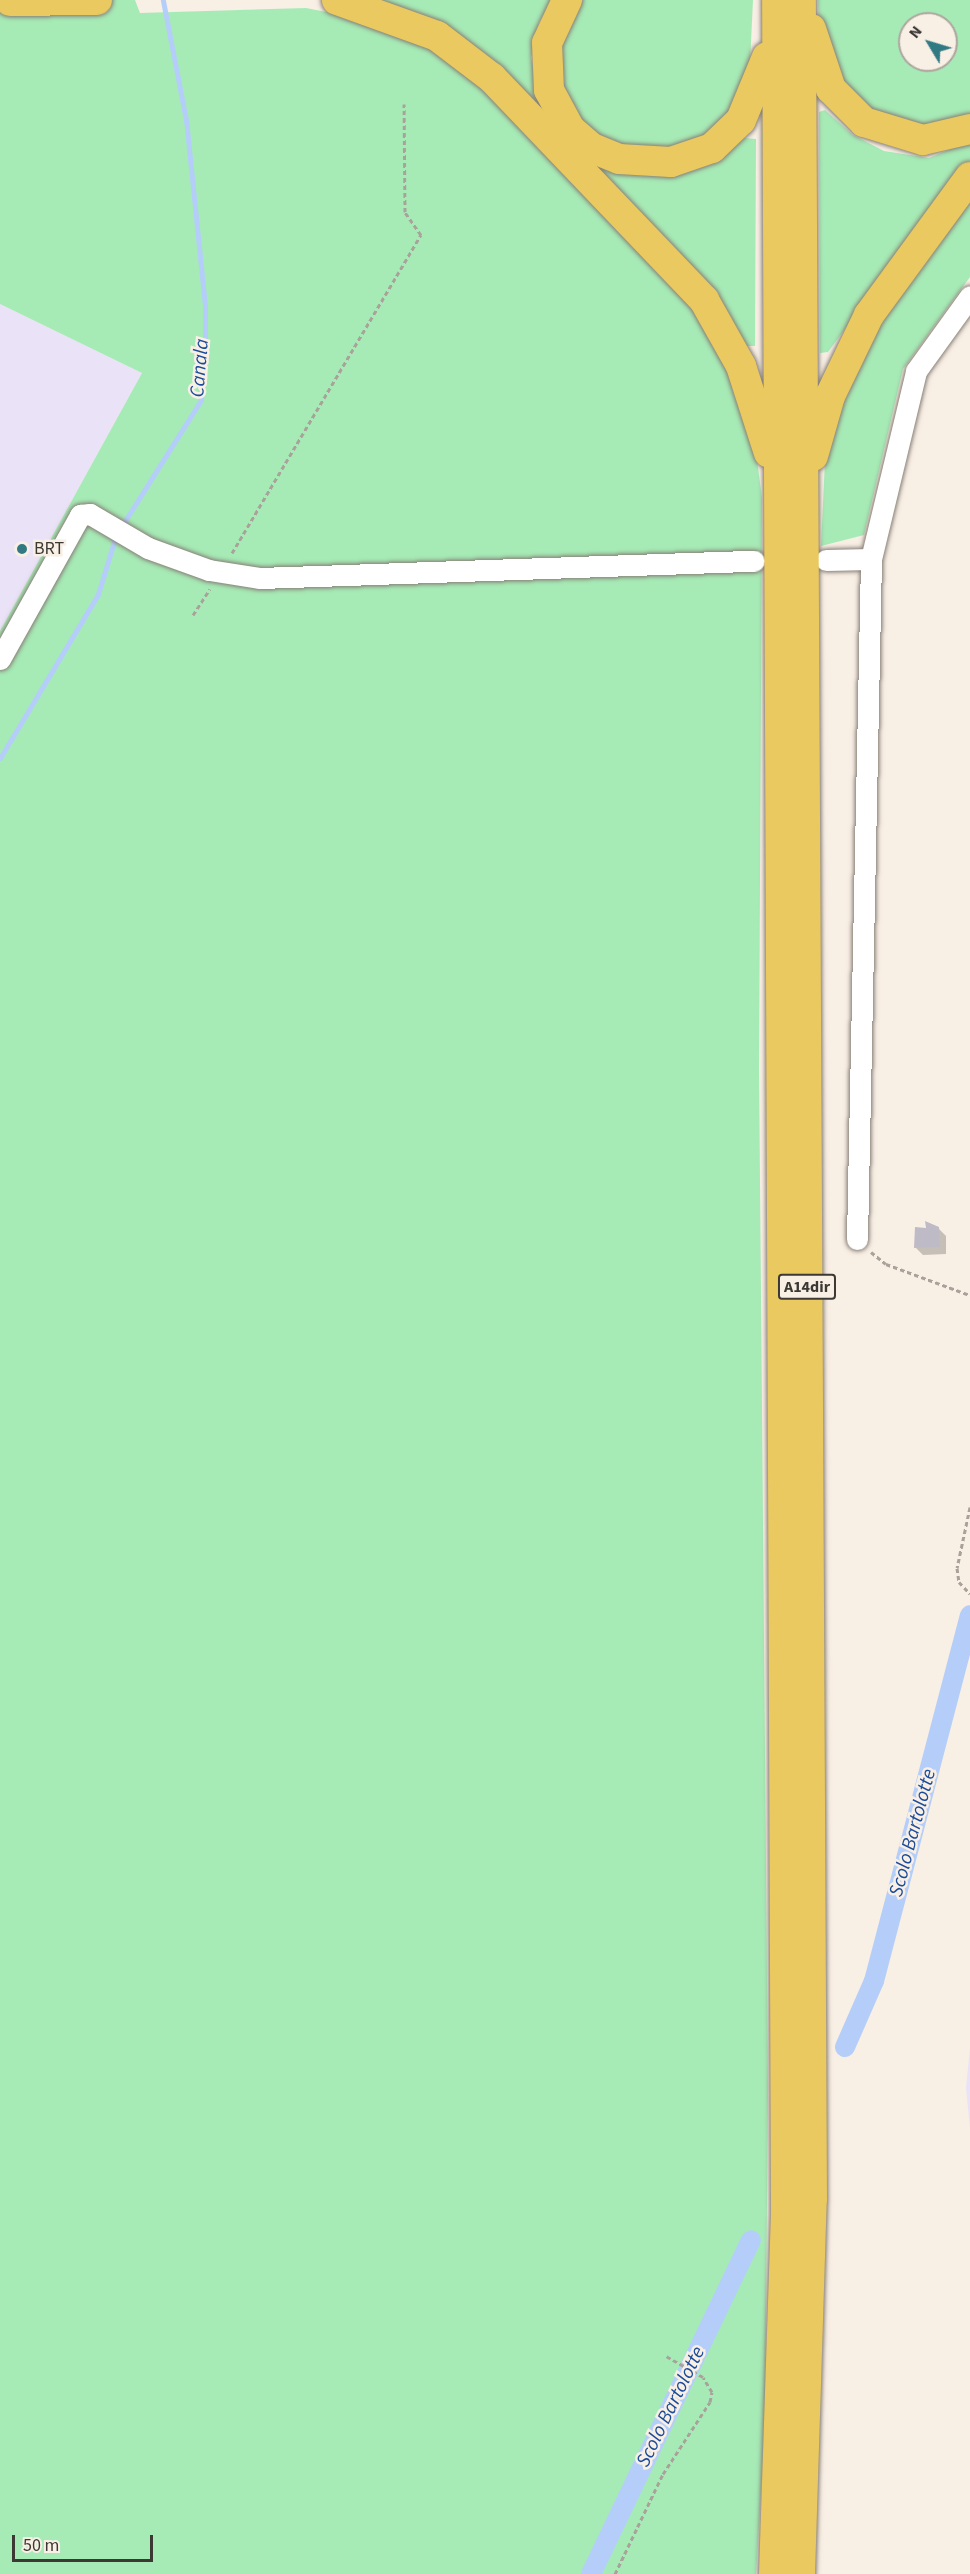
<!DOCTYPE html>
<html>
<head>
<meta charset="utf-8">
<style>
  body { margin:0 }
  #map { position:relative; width:970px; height:2574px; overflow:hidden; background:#f8efe5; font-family:"Source Sans 3",sans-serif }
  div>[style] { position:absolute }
  .industrial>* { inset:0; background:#eae2f7 }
  .green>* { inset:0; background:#a6ebb6 }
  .shadow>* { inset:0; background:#0003 }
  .stream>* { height:5px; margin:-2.5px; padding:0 2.5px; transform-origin:2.5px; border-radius:2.5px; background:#b4cef9 }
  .canal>* { height:20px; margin:-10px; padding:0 10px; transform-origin:10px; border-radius:10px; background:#b4cef9 }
  .building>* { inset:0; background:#bebbc6 }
  .path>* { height:3px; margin-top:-1.5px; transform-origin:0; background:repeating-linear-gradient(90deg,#a9a29b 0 4.5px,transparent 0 7.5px) }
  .roads { filter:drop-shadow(0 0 2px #877f76) drop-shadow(0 0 2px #877f76) }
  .minor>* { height:21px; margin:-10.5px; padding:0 10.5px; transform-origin:10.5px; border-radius:10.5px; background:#fff }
  .highway>* { height:30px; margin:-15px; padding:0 15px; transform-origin:15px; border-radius:15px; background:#eac960 }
  .dots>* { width:16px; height:16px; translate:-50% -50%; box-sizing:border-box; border:3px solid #f8efe5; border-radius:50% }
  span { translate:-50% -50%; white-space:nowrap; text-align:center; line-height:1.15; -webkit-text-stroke:5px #f8efe5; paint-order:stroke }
  .shield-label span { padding:2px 4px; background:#f8efe5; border:2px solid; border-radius:4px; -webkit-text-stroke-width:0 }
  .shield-label { font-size:16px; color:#3c3935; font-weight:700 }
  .poi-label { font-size:18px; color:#3c3935 }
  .left { translate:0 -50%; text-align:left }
  .water-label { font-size:20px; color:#1b4b9b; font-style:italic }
  .north { position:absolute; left:898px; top:12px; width:60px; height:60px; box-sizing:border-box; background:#f8efe5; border:2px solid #ada69f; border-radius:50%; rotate:308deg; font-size:16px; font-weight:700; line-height:24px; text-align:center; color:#3c3935 }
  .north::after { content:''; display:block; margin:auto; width:21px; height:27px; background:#327a83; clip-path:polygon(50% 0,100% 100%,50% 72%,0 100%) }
  .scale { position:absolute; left:12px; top:2535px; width:141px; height:27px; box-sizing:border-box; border:3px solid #3c3935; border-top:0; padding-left:8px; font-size:18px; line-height:21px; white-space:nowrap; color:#3c3935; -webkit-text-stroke:4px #f8efe5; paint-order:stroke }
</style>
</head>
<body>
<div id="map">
  <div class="industrial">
    <i style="clip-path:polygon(0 304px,142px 373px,0 631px)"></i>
    <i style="clip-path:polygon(970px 2048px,970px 2128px,966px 2088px)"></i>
  </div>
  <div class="green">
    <i style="clip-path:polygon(0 0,135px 0,140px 13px,306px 8px,377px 22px,438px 49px,478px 80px,701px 314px,737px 372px,754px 437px,762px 498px,759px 1069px,768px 2092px,765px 2427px,756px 2574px,0 2574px,0 631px,142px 373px,0 304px)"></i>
    <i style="clip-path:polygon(373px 0,553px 0,539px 22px,531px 58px,542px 102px,535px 108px)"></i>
    <i style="clip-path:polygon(583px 0,753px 0,750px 63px,738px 104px,714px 131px,681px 151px,616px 147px,586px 130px,566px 104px,557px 60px,564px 24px)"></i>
    <i style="clip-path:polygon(evenodd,818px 0,970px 0,970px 117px,929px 136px,851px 108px,819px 31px,818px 0,910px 24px,946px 24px,946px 60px,910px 60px,910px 24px)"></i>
    <i style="clip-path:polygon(825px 110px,853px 135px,884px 151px,929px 158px,970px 141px,970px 161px,828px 352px,820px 353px,819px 112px)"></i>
    <i style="clip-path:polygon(745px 138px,756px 139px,755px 346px,744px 346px,595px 170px,600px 163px,667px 174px,695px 170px)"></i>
    <i style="clip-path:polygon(970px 190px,970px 277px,903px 369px,864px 535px,821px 546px,826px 440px,843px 373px)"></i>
  </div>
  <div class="shadow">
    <i style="clip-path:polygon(938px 1228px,946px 1236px,946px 1254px,923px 1255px,916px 1248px)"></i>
  </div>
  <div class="stream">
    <i style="left:121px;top:527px;width:150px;rotate:-57.8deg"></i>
    <i style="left:201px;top:400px;width:38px;rotate:-84deg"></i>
    <i style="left:205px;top:362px;width:56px;rotate:-90deg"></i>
    <i style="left:205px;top:306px;width:187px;rotate:-95.8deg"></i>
    <i style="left:186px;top:120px;width:122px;rotate:-100.9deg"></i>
    <i style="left:0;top:758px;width:191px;rotate:-59.1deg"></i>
    <i style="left:98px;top:594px;width:62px;rotate:-73deg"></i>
  </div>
  <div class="canal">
    <i style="left:845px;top:2047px;width:72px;rotate:-66.3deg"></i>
    <i style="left:874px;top:1981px;width:378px;rotate:-75.3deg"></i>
    <i style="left:591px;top:2574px;width:370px;rotate:-64.4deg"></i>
  </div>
  <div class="building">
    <i style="clip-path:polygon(925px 1221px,939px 1227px,940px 1247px,914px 1248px,915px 1227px,926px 1228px)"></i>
  </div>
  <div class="path">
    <i style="left:232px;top:553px;width:370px;rotate:-59.3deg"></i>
    <i style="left:421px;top:235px;width:28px;rotate:-125deg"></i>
    <i style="left:405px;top:212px;width:108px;rotate:-90.5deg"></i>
    <i style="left:193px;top:615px;width:31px;rotate:-57deg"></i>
    <i style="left:871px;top:1252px;width:19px;rotate:39deg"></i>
    <i style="left:886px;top:1264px;width:90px;rotate:20.3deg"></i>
    <i style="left:970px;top:1507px;width:62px;rotate:102deg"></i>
    <i style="left:957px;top:1568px;width:14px;rotate:82deg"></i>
    <i style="left:959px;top:1582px;width:16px;rotate:47deg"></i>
    <i style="left:615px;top:2574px;width:111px;rotate:-64.4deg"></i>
    <i style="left:663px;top:2474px;width:86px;rotate:-56.9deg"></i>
    <i style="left:710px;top:2402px;width:10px;rotate:-79deg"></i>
    <i style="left:712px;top:2392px;width:17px;rotate:-121deg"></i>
    <i style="left:703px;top:2377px;width:43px;rotate:-150.4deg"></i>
  </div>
  <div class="roads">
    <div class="minor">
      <i style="left:826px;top:560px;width:45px;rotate:-1.3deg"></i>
      <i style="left:0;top:659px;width:165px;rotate:-60.9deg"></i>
      <i style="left:80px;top:515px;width:10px;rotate:-6deg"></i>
      <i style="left:90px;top:514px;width:67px;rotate:30.4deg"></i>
      <i style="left:148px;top:548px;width:65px;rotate:19.8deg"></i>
      <i style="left:209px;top:570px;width:52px;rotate:8.9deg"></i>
      <i style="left:260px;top:578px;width:494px;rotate:-2deg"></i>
      <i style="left:857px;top:1239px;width:680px;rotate:-88.82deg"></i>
      <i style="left:871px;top:559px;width:193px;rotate:-76.5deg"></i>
      <i style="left:916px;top:371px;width:92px;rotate:-54.2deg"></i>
    </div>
    <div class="highway">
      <i style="left:337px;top:0;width:106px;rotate:19.8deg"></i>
      <i style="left:437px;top:36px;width:69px;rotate:37.4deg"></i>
      <i style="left:492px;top:78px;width:307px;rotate:46.3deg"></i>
      <i style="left:704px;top:300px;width:76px;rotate:60.7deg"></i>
      <i style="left:741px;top:366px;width:91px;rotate:72.2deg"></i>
      <i style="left:567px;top:0;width:47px;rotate:114.9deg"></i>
      <i style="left:547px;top:43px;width:47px;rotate:87.6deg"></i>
      <i style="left:549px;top:90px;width:44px;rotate:61.7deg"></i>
      <i style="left:570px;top:129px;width:29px;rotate:41deg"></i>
      <i style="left:592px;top:148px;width:29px;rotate:22deg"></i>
      <i style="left:619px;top:159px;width:52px;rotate:3.3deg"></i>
      <i style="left:671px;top:162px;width:43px;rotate:-18.9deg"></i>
      <i style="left:712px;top:148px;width:40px;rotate:-44deg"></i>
      <i style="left:741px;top:120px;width:68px;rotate:-67.6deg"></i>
      <i style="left:10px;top:1px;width:87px;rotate:-0.7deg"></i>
      <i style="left:811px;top:29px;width:63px;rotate:71.6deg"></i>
      <i style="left:831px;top:89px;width:47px;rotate:45deg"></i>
      <i style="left:864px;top:122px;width:62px;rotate:17deg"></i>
      <i style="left:923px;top:140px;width:48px;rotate:-13.2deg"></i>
      <i style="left:813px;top:456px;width:62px;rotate:-74.2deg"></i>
      <i style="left:830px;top:396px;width:90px;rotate:-64.3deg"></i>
      <i style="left:869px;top:315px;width:171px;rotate:-53.8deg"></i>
      <i style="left:774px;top:2574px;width:361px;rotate:-88.1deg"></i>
      <i style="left:786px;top:2213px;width:2213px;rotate:-90.23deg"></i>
      <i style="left:800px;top:2574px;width:375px;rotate:-88.2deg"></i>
      <i style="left:812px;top:2199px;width:2199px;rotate:-90.29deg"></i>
    </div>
  </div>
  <div class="dots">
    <i style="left:22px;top:549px;background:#327a83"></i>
  </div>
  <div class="shield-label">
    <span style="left:807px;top:1287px">A14dir</span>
  </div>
  <div class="poi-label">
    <span class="left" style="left:34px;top:549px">BRT</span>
  </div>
  <div class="water-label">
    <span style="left:200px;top:368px;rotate:-85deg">Canala</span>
    <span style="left:913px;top:1833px;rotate:-75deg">Scolo Bartolotte</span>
    <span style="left:671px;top:2407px;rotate:-64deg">Scolo Bartolotte</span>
  </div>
  <div class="north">N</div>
  <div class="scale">50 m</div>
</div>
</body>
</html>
